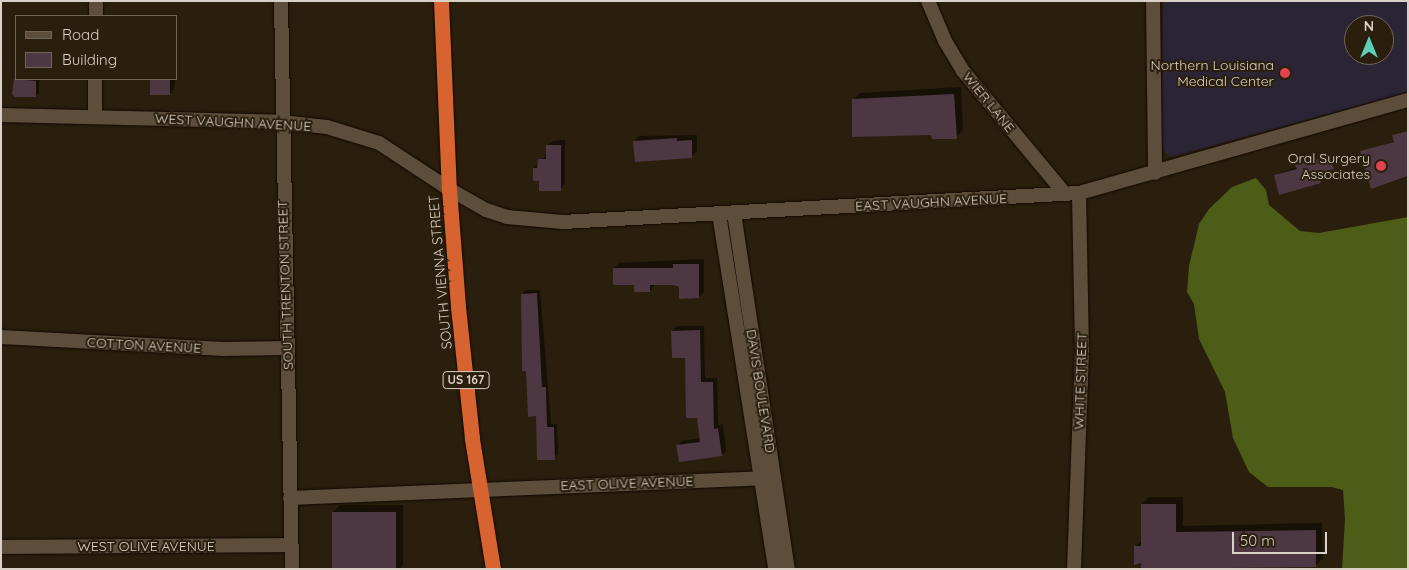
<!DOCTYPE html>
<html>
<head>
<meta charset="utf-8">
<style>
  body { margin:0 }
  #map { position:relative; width:1409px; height:570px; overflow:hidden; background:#2a1e0c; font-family:Quicksand,sans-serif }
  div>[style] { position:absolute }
  .medical>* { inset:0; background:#2a2434 }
  .forest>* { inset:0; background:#4d5c17 }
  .shadow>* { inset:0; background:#0007 }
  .building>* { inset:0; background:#4d3742; transform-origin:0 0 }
  .roads { filter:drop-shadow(0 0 1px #130800) drop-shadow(0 0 1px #130800) }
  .street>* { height:14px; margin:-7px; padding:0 7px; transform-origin:7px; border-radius:7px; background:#5c4e3a }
  .highway>* { height:15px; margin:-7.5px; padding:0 7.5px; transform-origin:7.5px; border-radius:7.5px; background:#d66330 }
  .dots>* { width:14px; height:14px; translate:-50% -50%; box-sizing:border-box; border:2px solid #2a1e0c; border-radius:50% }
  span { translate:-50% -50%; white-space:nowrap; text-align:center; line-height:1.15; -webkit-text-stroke:4px #2a1e0c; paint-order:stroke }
  .shield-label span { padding:1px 4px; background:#2a1e0c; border:1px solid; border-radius:4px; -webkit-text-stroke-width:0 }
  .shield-label { font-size:12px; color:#dad2c7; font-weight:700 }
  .poi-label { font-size:14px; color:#dad2c7 }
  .right { translate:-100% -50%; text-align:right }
  .street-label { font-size:14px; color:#dad2c7 }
  .frame { position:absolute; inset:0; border:2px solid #dad2c7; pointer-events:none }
  .legend { position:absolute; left:15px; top:15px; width:162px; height:65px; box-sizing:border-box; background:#2a1e0c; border:1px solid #706657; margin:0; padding:6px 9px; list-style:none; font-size:15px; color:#dad2c7 }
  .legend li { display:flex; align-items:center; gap:10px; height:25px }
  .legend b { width:25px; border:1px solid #706657 }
  .north { position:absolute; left:1344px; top:15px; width:50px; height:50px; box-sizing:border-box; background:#2a1e0c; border:1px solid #706657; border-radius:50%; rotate:0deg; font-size:14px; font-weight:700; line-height:20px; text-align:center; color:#dad2c7 }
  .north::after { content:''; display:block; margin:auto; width:18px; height:22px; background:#5dceb8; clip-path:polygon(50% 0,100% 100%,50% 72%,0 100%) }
  .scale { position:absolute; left:1232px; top:532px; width:95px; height:22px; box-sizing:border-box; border:2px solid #dad2c7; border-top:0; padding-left:6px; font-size:15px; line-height:18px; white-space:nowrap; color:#dad2c7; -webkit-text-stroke:4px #2a1e0c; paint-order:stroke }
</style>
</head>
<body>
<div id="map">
  <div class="medical">
    <i style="clip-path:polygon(evenodd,1163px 1px,1408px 1px,1408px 92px,1170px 157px,1163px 150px,1162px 142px,1163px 1px,1354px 25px,1384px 25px,1384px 55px,1354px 55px,1354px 25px)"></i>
  </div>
  <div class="forest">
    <i style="clip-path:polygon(1256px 178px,1266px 190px,1269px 205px,1300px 231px,1319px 233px,1408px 217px,1408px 569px,1342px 569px,1345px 519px,1343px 490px,1331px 487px,1268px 487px,1249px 472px,1233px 438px,1225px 392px,1199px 339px,1194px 304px,1187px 292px,1189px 266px,1199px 224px,1209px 209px,1232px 187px)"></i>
  </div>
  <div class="shadow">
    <i style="clip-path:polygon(16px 72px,16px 79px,39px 79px,39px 93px,35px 96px,14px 93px)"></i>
    <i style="clip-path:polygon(152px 79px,175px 79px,174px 89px,169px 95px,151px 94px)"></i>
    <i style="clip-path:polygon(961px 87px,963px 130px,956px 137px,932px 133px,853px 100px,860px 93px)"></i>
    <i style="clip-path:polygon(1408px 131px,1408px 177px,1372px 188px,1362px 152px,1395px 141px,1395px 134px)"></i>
    <i style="clip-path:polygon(697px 135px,697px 151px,691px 157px,634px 142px,639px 136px)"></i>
    <i style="clip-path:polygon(565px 140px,565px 184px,560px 190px,540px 180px,534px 168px,547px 154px,547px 146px,553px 141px)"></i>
    <i style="clip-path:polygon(1331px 155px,1334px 166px,1319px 171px,1320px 182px,1277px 174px)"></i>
    <i style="clip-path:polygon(704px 259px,704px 292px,699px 297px,674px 284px,655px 284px,650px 291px,614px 268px,619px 263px)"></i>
    <i style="clip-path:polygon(526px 290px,540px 290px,551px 424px,557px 424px,558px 454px,554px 458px,537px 415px,522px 294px)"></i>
    <i style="clip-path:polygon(677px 326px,704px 326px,705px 378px,717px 378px,718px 425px,723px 424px,726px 451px,722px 455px,678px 445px,682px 441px,701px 438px,686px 356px,672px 331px)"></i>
    <i style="clip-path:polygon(1149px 497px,1183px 497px,1183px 526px,1322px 523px,1323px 558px,1316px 565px,1142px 569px,1135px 546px,1142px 540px,1142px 504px)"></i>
    <i style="clip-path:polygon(340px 505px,403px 505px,403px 565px,400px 569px,333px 569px,333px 512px)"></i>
  </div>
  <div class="building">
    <i style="clip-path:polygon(14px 79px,36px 81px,36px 97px,15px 97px,12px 94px)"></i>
    <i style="left:150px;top:79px;width:20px;height:16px"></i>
    <i style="clip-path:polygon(954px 94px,957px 139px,932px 139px,931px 135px,852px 137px,852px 99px)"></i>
    <i style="clip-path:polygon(1408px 131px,1408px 176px,1371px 189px,1360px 151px,1394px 142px,1392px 135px)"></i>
    <i style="clip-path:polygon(677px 138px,677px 141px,692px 140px,692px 158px,635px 162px,633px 141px)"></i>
    <i style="clip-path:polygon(546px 145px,561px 145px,561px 191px,539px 191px,539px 181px,533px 181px,533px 168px,537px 168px,538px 159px,546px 159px)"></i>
    <i style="clip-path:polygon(1330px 156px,1334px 169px,1318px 173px,1321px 183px,1279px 195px,1274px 175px,1297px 169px,1295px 165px)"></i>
    <i style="clip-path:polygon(673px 264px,699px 264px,699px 298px,679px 299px,679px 287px,674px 285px,650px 285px,650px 292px,634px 292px,634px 285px,613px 285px,613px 268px,673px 268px)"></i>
    <i style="clip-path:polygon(537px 293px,542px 387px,546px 387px,547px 427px,554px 427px,555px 460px,537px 460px,536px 416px,528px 417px,526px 371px,522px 371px,521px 294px)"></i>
    <i style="clip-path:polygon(700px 330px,701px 382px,713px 382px,714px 429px,718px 428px,722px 456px,679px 462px,676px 445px,700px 442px,697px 418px,686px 418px,685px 358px,672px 358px,671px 331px)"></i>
    <i style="clip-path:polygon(1141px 504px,1176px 504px,1176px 532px,1316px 530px,1316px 567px,1141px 569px,1141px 563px,1134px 565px,1134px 546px,1141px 546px)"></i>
    <i style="left:332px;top:512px;width:64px;height:57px"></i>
  </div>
  <div class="roads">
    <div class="street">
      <i style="left:281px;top:1px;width:568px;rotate:88.89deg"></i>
      <i style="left:928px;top:1px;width:43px;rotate:67deg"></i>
      <i style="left:945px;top:41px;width:35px;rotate:59deg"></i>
      <i style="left:963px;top:71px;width:160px;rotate:50.3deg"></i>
      <i style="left:1153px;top:1px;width:172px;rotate:89.3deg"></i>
      <i style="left:96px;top:16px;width:15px;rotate:-90deg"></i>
      <i style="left:1px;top:115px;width:280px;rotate:1.4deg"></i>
      <i style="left:281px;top:122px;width:46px;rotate:6.2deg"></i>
      <i style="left:327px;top:127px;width:54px;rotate:17.1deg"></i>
      <i style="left:379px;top:143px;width:84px;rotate:33.3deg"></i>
      <i style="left:449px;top:189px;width:43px;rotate:29.6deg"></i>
      <i style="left:486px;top:210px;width:22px;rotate:18deg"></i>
      <i style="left:507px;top:217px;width:56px;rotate:5.1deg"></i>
      <i style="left:563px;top:222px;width:517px;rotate:-3.22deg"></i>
      <i style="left:1079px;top:193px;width:342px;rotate:-15.8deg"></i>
      <i style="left:95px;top:117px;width:38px;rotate:-90deg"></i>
      <i style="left:734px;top:213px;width:360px;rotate:81.4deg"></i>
      <i style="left:719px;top:214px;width:359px;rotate:81deg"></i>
      <i style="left:1px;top:337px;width:223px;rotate:3.1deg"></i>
      <i style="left:224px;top:349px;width:63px;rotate:-0.9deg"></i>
      <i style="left:290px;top:498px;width:484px;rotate:-2.4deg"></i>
      <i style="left:1px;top:547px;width:290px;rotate:-0.4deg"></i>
      <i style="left:1074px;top:569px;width:219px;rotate:-87.9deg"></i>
      <i style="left:1082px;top:350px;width:157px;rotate:-91.1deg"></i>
    </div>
    <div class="highway">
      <i style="left:441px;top:1px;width:188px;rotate:87.6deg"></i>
      <i style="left:449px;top:189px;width:118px;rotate:85.6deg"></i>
      <i style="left:458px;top:307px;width:133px;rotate:83.9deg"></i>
      <i style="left:472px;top:439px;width:132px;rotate:80.8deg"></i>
    </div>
  </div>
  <div class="dots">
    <i style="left:1285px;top:73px;background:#e0444e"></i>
    <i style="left:1381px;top:166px;background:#e0444e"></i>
  </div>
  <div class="shield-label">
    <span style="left:466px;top:380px">US 167</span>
  </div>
  <div class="poi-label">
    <span class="right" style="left:1274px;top:73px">Northern Louisiana<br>Medical Center</span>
    <span class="right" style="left:1370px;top:166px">Oral Surgery<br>Associates</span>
  </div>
  <div class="street-label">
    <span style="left:989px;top:102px;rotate:51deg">WIER LANE</span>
    <span style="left:233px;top:122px;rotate:3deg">WEST VAUGHN AVENUE</span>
    <span style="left:931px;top:202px;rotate:-3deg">EAST VAUGHN AVENUE</span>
    <span style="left:440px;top:272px;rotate:-95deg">SOUTH VIENNA STREET</span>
    <span style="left:285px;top:285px;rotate:-92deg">SOUTH TRENTON STREET</span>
    <span style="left:144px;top:345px;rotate:3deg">COTTON AVENUE</span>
    <span style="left:1080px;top:381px;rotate:-88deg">WHITE STREET</span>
    <span style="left:761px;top:391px;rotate:81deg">DAVIS BOULEVARD</span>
    <span style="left:627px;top:483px;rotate:-2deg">EAST OLIVE AVENUE</span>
    <span style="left:146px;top:546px">WEST OLIVE AVENUE</span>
  </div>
  <div class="frame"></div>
  <ul class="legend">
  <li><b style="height:6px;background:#5c4e3a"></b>Road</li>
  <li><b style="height:14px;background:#4d3742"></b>Building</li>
  </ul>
  <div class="north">N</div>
  <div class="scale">50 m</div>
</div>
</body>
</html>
